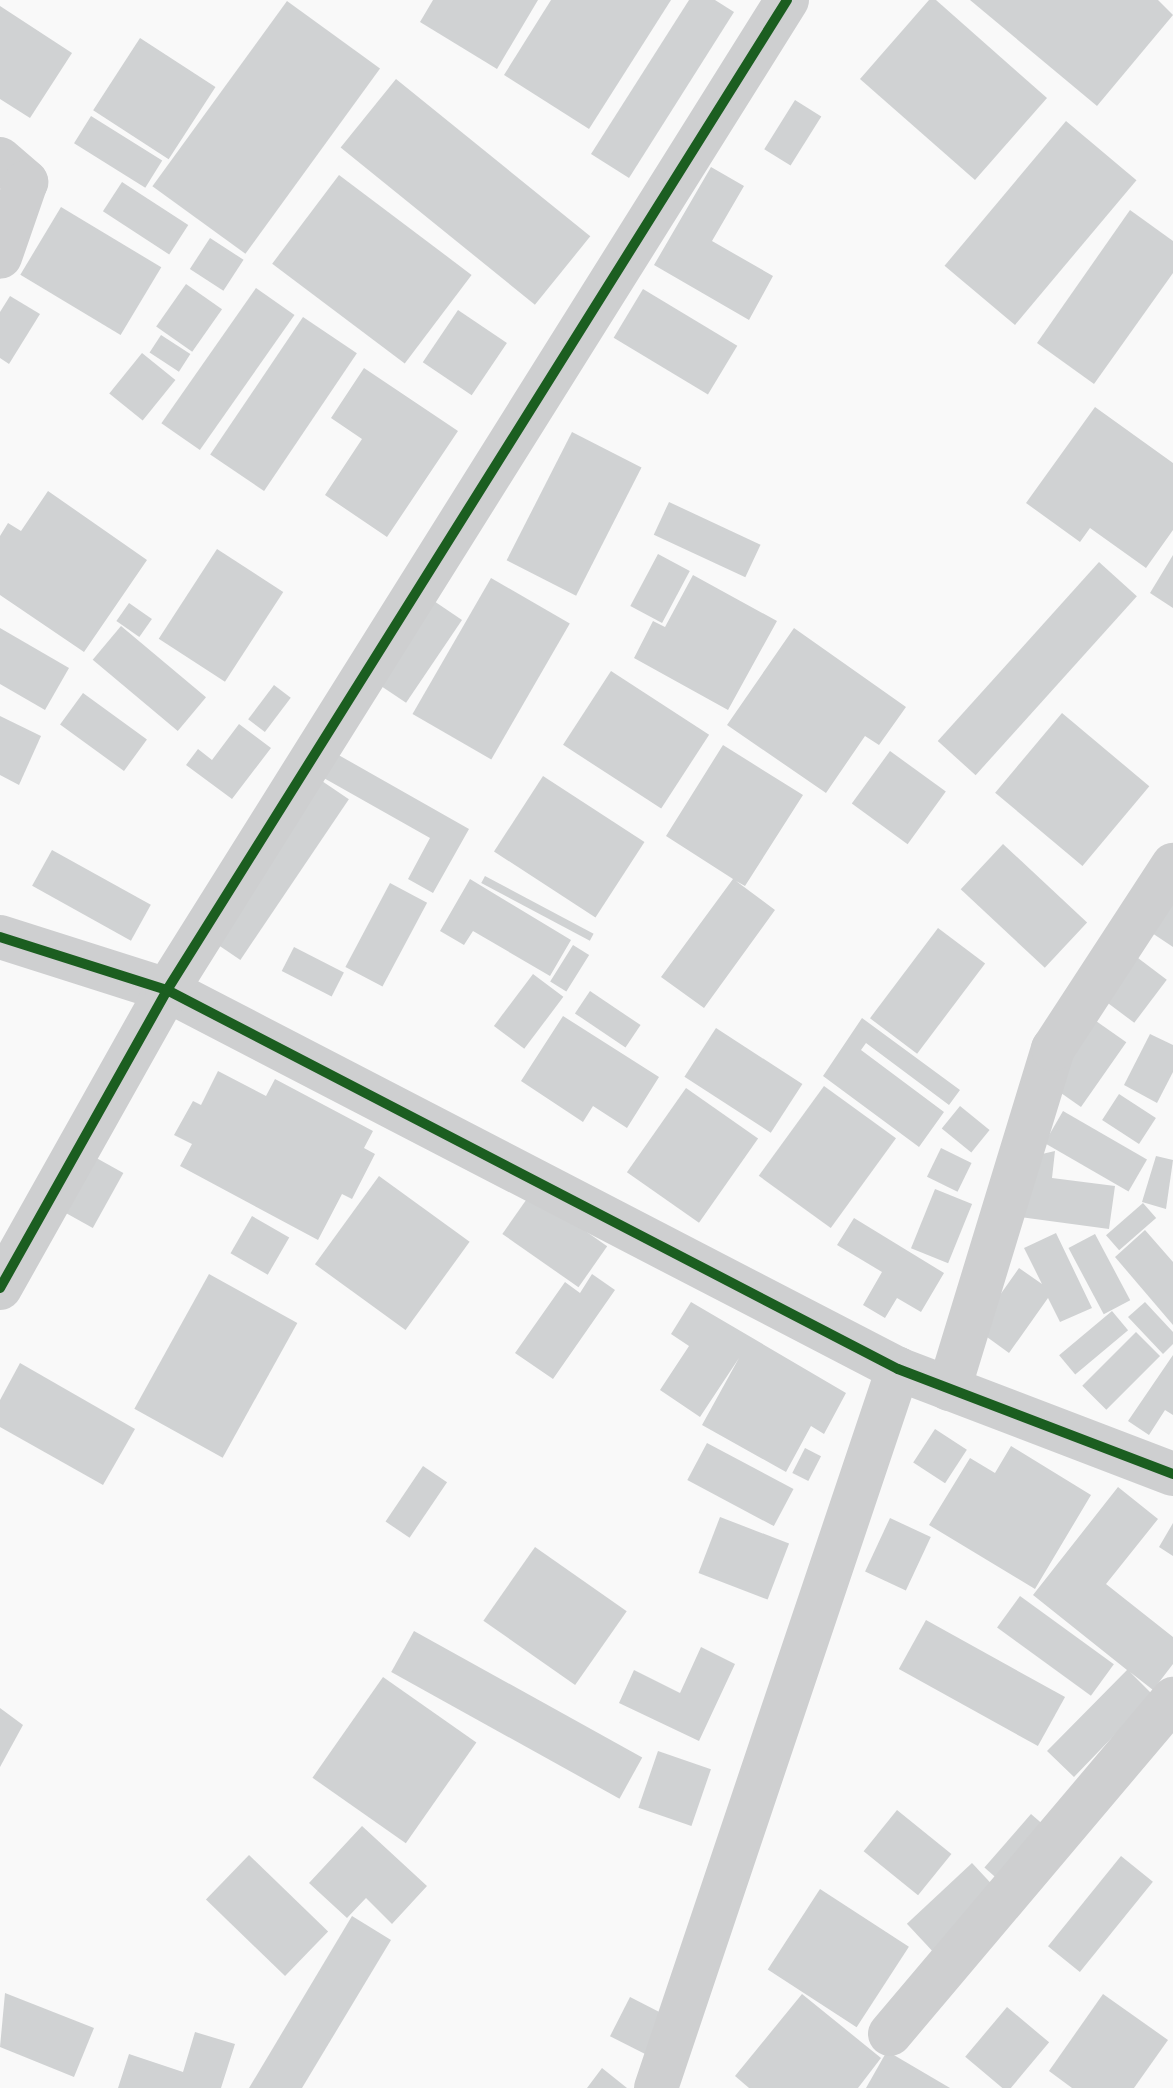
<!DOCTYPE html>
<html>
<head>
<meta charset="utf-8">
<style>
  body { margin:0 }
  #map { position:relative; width:1173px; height:2088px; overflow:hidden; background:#f9f9f9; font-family:Overpass,sans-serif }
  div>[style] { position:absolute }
  .building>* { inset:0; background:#d0d2d3; transform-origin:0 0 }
  .minor>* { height:44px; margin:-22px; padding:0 22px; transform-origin:22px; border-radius:22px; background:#cecfd0 }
  .cycleway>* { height:10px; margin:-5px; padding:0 5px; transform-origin:5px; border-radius:5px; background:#1b5e20 }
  span { translate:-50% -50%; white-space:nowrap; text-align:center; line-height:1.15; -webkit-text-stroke:8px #fff; paint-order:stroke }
</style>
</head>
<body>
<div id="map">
  <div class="building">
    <i style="clip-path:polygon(433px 0,538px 0,497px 69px,420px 22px)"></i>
    <i style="clip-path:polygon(551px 0,671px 0,589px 129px,504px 75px)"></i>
    <i style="clip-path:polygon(689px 0,715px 0,734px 12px,629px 178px,591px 154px)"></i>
    <i style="clip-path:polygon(929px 0,936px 0,1047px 98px,975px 180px,860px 79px)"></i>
    <i style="clip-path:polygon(970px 0,1158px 0,1173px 15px,1097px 106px)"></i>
    <i style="left:287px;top:1px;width:115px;height:229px;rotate:36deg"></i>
    <i style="clip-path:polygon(0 6px,72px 53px,30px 118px,0 99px)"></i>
    <i style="left:140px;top:38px;width:90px;height:86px;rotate:33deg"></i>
    <i style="left:396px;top:79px;width:250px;height:88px;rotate:39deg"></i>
    <i style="left:795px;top:100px;width:31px;height:58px;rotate:32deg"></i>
    <i style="left:91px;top:116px;width:84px;height:32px;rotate:32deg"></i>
    <i style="left:1066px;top:121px;width:92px;height:189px;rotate:40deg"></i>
    <i style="clip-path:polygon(711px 167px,744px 186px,712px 241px,773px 276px,749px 320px,654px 265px)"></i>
    <i style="left:339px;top:175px;width:166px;height:111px;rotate:37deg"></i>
    <i style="left:122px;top:182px;width:79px;height:35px;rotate:33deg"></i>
    <i style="left:61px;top:207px;width:117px;height:79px;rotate:31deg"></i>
    <i style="clip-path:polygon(1130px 210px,1173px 241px,1173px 273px,1094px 384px,1037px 343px)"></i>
    <i style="left:210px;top:238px;width:40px;height:37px;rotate:33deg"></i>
    <i style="left:186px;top:284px;width:44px;height:52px;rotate:35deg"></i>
    <i style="left:256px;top:288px;width:47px;height:165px;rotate:35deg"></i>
    <i style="left:643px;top:289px;width:110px;height:57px;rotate:31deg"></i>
    <i style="clip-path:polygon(10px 296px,40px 314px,9px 364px,0 358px,0 312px)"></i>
    <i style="left:458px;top:310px;width:59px;height:63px;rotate:34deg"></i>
    <i style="left:303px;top:317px;width:65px;height:166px;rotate:34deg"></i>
    <i style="left:161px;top:335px;width:35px;height:21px;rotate:33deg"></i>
    <i style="left:142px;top:353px;width:43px;height:52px;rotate:39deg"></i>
    <i style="clip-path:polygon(364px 368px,458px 431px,387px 537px,325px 495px,362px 439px,331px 418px)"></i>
    <i style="clip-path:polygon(1095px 407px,1173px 463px,1173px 530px,1146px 568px,1090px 528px,1080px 542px,1026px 503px)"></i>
    <i style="left:572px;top:432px;width:78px;height:144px;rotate:27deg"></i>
    <i style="clip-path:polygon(48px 491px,147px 560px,84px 652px,0 595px,0 536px,8px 523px,21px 531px)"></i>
    <i style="left:669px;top:502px;width:101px;height:36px;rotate:25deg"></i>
    <i style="left:217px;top:549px;width:79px;height:107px;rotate:33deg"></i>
    <i style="left:658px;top:554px;width:36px;height:59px;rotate:28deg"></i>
    <i style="clip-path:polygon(1173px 555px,1173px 608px,1150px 593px)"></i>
    <i style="left:1099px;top:562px;width:51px;height:241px;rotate:42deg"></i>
    <i style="clip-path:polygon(693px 575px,777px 621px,728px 710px,634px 658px,653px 621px,665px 627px)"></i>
    <i style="left:491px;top:578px;width:91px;height:157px;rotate:30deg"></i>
    <i style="left:428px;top:597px;width:41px;height:100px;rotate:34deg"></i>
    <i style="left:129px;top:603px;width:28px;height:22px;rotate:35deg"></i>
    <i style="left:121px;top:626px;width:111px;height:44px;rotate:40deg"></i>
    <i style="clip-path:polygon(0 628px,69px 668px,45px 710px,0 684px)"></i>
    <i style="clip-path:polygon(794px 628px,906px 707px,879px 745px,865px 736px,826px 793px,727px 725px)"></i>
    <i style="left:611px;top:671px;width:117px;height:88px;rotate:33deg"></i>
    <i style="left:274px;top:685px;width:21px;height:43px;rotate:37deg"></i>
    <i style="left:83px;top:693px;width:79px;height:39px;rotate:36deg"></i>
    <i style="left:1062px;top:713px;width:114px;height:104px;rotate:40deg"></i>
    <i style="clip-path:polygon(0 716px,41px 736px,19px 785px,0 775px)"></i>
    <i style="clip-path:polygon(239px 724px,271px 748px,232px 799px,186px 765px,198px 749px,212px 760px)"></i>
    <i style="clip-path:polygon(723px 745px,803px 795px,745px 886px,736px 881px,775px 910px,704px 1008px,661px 977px,733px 879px,666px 836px)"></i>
    <i style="left:890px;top:751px;width:69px;height:65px;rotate:36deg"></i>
    <i style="clip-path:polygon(335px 753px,469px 829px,433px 893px,408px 879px,430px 838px,322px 777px)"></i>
    <i style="left:543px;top:776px;width:121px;height:90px;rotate:33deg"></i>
    <i style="left:319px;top:779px;width:36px;height:194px;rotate:34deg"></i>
    <i style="left:1003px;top:844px;width:115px;height:62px;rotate:43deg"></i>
    <i style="left:52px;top:850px;width:113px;height:41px;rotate:29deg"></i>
    <i style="left:485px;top:876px;width:123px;height:8px;rotate:28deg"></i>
    <i style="clip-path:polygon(470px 879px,571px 940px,550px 976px,473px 931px,464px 945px,440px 931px)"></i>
    <i style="left:390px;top:883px;width:42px;height:95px;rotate:28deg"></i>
    <i style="clip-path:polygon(1173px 896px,1173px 947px,1149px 931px)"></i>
    <i style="left:938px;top:928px;width:59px;height:113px;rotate:37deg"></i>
    <i style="left:573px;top:945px;width:19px;height:43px;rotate:32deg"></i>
    <i style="left:294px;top:947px;width:56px;height:27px;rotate:27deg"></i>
    <i style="left:1138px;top:958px;width:36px;height:54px;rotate:37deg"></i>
    <i style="left:533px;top:974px;width:38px;height:65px;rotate:37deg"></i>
    <i style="left:590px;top:991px;width:61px;height:27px;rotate:34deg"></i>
    <i style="clip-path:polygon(563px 1016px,659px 1077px,627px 1128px,593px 1106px,583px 1122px,521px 1081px)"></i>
    <i style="clip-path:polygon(862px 1018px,960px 1090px,949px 1105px,866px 1043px,861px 1050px,944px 1112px,919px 1147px,823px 1076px)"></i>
    <i style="left:1096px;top:1021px;width:37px;height:79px;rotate:35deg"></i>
    <i style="left:716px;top:1028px;width:103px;height:58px;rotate:33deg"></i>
    <i style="clip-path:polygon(1150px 1034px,1173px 1045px,1173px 1072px,1157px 1103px,1124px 1085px)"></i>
    <i style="clip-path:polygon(218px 1071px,266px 1096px,275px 1079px,373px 1131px,364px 1148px,375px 1154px,352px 1199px,342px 1194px,318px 1240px,180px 1166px,192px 1144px,174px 1135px,193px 1101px,201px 1105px)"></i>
    <i style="left:824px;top:1086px;width:89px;height:111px;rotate:36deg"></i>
    <i style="left:686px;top:1088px;width:88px;height:103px;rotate:35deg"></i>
    <i style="left:1119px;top:1094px;width:44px;height:31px;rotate:33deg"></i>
    <i style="left:960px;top:1106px;width:38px;height:29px;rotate:39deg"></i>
    <i style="left:1063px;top:1111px;width:97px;height:37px;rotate:30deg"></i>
    <i style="left:941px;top:1148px;width:34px;height:32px;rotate:26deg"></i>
    <i style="clip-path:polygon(1055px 1151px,1052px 1178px,1115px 1186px,1109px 1229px,1020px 1217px,1029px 1157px)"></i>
    <i style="left:91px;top:1155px;width:37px;height:63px;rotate:29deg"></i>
    <i style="clip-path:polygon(1156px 1156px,1173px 1160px,1166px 1209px,1142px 1202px)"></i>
    <i style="left:379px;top:1176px;width:112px;height:109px;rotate:36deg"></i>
    <i style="left:935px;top:1189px;width:40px;height:64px;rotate:22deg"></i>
    <i style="left:531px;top:1193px;width:93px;height:50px;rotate:35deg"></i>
    <i style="left:1143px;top:1203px;width:20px;height:49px;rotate:49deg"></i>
    <i style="left:252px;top:1216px;width:43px;height:43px;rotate:30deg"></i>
    <i style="clip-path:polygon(854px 1218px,944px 1273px,921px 1312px,897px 1298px,885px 1318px,863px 1305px,882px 1272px,837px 1245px)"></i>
    <i style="clip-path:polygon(1145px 1230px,1173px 1262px,1173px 1325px,1115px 1257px)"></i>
    <i style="clip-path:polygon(1056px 1233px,1092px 1308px,1060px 1322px,1048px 1298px,1009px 1353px,976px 1329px,1019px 1268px,1042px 1284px,1024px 1248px)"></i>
    <i style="left:1095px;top:1234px;width:75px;height:30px;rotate:62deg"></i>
    <i style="left:209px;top:1274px;width:101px;height:154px;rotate:29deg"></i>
    <i style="clip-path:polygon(592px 1274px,615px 1290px,553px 1379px,515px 1353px,565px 1282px,580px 1293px)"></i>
    <i style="clip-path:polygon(691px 1302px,846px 1393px,824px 1434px,811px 1426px,786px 1472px,702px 1425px,739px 1358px,700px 1417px,660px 1390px,689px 1346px,671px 1334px)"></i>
    <i style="clip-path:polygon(1145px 1302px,1173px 1332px,1173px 1344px,1163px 1354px,1128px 1317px)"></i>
    <i style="left:1112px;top:1311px;width:25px;height:69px;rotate:50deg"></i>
    <i style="left:1136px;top:1332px;width:34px;height:76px;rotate:45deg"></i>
    <i style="clip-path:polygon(1173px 1355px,1173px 1415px,1165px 1410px,1149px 1435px,1128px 1421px)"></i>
    <i style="clip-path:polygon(20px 1363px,135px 1429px,103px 1485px,0 1427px,0 1400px)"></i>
    <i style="left:935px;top:1429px;width:38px;height:40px;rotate:33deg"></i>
    <i style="left:707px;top:1443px;width:98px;height:42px;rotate:28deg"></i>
    <i style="clip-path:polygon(1011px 1446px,1091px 1495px,1035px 1589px,929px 1525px,970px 1458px,995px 1473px)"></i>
    <i style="left:805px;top:1448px;width:18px;height:28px;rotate:27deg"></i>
    <i style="left:423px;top:1466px;width:29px;height:67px;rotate:34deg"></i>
    <i style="clip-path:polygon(1118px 1487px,1158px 1519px,1106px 1584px,1173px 1637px,1173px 1664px,1153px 1690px,1130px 1672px,1153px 1695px,1074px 1777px,1047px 1751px,1127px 1670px,1033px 1595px)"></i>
    <i style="left:720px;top:1517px;width:74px;height:60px;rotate:21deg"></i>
    <i style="left:890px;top:1518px;width:45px;height:59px;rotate:25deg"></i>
    <i style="clip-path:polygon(1173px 1523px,1173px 1556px,1159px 1547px)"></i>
    <i style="left:535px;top:1547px;width:112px;height:90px;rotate:35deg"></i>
    <i style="left:1020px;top:1596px;width:116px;height:39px;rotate:36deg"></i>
    <i style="left:926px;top:1620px;width:159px;height:56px;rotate:29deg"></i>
    <i style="left:414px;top:1631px;width:261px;height:47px;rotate:29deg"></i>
    <i style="clip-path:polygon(701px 1647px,735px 1664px,699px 1741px,619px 1703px,634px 1670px,680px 1693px)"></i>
    <i style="left:383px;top:1677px;width:114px;height:123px;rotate:35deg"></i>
    <i style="clip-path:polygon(0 1708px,23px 1725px,0 1767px)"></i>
    <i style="left:658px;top:1751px;width:56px;height:60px;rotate:19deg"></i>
    <i style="left:897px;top:1810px;width:70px;height:53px;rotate:39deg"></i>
    <i style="left:1031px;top:1814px;width:23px;height:71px;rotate:41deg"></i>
    <i style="clip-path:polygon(362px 1826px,427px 1886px,392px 1924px,366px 1898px,347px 1918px,309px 1883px)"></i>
    <i style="left:249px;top:1855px;width:110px;height:62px;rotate:44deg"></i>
    <i style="left:1121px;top:1856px;width:41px;height:116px;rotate:39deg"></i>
    <i style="left:972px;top:1863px;width:40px;height:89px;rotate:47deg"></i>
    <i style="left:820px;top:1889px;width:106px;height:96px;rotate:33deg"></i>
    <i style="clip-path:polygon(352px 1916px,391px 1940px,302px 2088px,249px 2088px)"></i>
    <i style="clip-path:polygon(5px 1993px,94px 2028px,74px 2077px,0 2047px)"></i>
    <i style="clip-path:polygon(802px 1994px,881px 2058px,858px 2088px,749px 2088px,735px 2076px)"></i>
    <i style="clip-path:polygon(1103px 1994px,1168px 2040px,1134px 2088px,1072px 2088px,1049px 2071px)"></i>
    <i style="left:630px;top:1997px;width:51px;height:44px;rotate:27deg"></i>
    <i style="left:1007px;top:2007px;width:55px;height:65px;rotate:40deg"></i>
    <i style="clip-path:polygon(195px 2032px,235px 2044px,221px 2088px,118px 2088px,129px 2054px,183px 2072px)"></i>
    <i style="clip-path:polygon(887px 2051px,950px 2088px,866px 2088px)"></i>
    <i style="clip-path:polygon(602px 2068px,627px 2088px,587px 2088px)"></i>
  </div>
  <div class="minor">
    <i style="left:0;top:159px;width:35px;rotate:41deg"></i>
    <i style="left:26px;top:182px;width:79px;rotate:109.1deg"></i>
    <i style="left:0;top:937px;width:175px;rotate:17.6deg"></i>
    <i style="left:167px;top:990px;width:823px;rotate:27.41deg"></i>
    <i style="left:898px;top:1369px;width:294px;rotate:20.9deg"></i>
    <i style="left:0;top:1288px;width:342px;rotate:-60.7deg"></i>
    <i style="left:167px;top:990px;width:1168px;rotate:-57.94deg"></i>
    <i style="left:949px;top:1389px;width:356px;rotate:-73deg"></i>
    <i style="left:1053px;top:1049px;width:220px;rotate:-56.9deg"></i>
    <i style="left:890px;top:2034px;width:439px;rotate:-49.8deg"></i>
    <i style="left:656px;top:2088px;width:759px;rotate:-71.4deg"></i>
  </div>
  <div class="cycleway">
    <i style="left:0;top:937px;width:175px;rotate:17.6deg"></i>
    <i style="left:167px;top:990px;width:823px;rotate:27.41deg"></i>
    <i style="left:898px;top:1369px;width:294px;rotate:20.9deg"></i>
    <i style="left:0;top:1288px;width:342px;rotate:-60.7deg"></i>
    <i style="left:167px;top:990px;width:1168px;rotate:-57.94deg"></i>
  </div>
</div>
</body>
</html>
